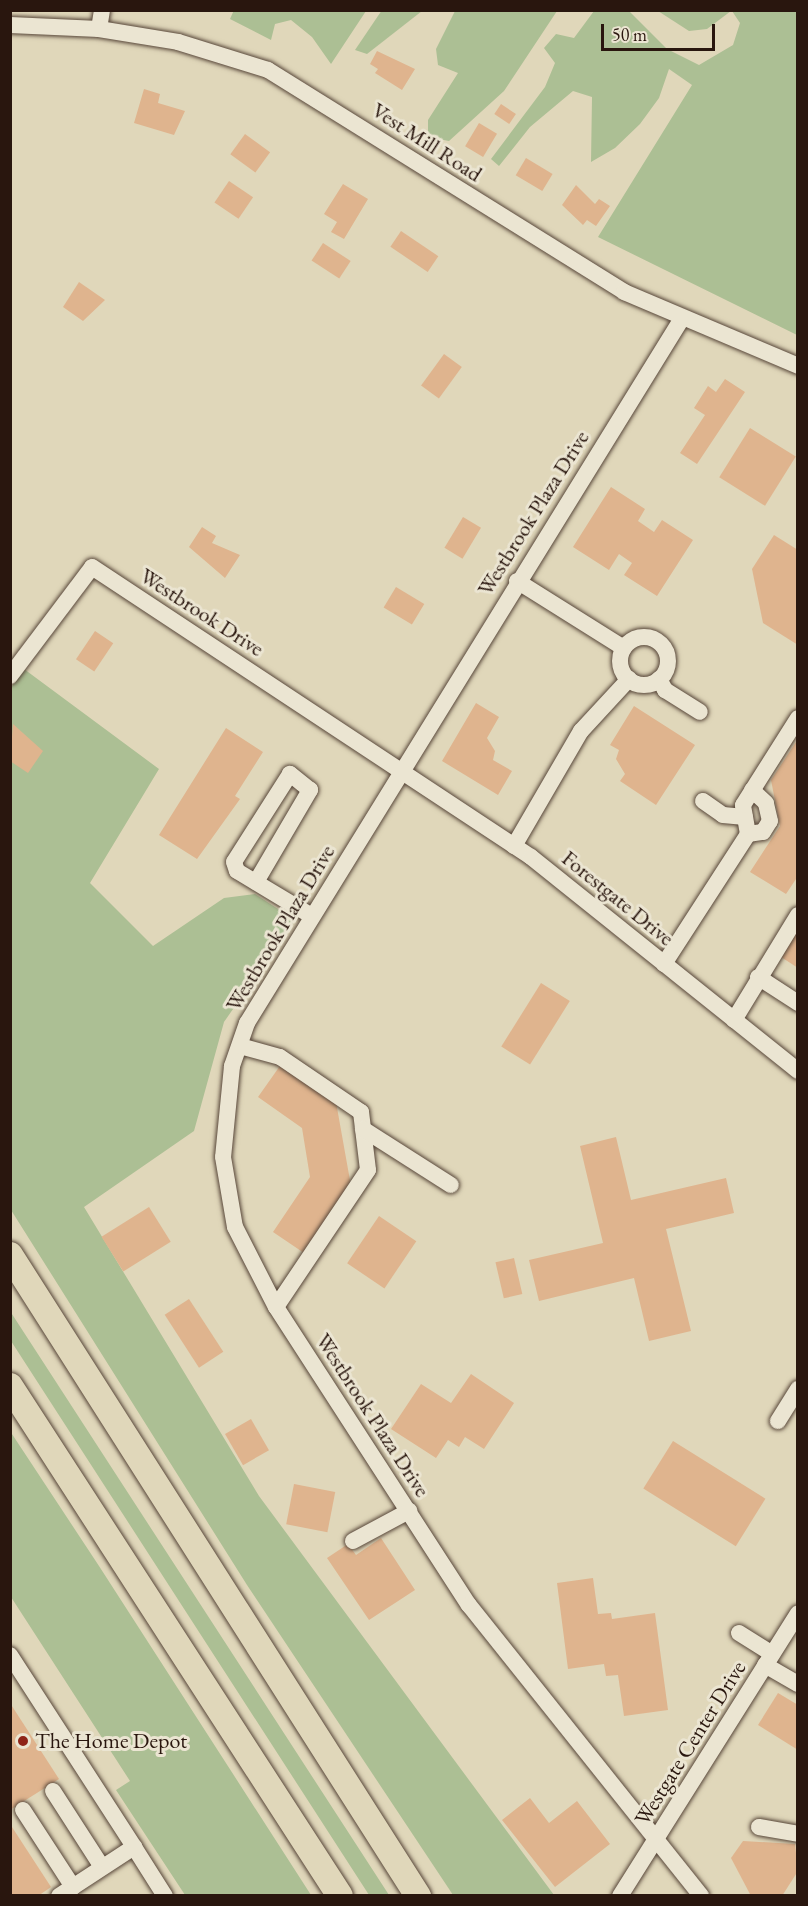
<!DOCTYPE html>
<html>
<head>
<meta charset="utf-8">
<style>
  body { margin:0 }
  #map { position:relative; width:808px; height:1906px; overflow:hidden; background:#e0d7ba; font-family:"EB Garamond",serif }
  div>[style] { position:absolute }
  .green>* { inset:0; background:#acbf94 }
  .building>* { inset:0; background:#dfb48e; transform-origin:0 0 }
  .roads { filter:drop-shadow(0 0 2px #574639) drop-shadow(0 0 2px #574639) }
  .minor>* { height:16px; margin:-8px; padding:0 8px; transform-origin:8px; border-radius:8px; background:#ebe5d2 }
  .minor>.ring { margin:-8px; padding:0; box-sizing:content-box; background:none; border:16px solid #ebe5d2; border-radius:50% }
  .highway>* { height:26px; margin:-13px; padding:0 13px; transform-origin:13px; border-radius:13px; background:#e0d7ba }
  .dots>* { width:16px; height:16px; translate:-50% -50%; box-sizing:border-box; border:3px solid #ebe5d2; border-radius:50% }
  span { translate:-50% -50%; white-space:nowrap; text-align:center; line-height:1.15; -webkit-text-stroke:6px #ebe5d2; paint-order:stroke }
  .street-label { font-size:22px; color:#29160e }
  .poi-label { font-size:22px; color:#29160e }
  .left { translate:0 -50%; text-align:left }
  .frame { position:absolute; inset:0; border:12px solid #29160e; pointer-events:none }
  .scale { position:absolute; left:601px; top:24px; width:114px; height:27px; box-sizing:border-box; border:3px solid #29160e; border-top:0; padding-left:8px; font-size:18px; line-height:21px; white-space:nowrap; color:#29160e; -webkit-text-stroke:4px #ebe5d2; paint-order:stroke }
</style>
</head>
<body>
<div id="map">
  <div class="green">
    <i style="clip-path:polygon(234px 10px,366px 10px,366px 11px,331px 64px,312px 37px,291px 20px,275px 24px,271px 40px,230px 19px)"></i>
    <i style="clip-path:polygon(382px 10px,422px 11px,367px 54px,355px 50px)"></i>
    <i style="clip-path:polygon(455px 11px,557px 11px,504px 91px,449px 141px,428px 137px,428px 120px,458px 73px,438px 65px,436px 49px)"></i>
    <i style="clip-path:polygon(594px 11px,629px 11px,667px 49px,699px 65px,733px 45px,740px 23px,732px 11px,797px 11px,797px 335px,598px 237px,692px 85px,669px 69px,659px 98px,640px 124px,615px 148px,591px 162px,592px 97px,573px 91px,530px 127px,499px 166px,491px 159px,545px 87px,555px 63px,544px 48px,556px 34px,574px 38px)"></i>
    <i style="clip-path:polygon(658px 11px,731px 11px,707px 29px,689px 31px)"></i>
    <i style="clip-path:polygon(24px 669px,159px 769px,90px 883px,153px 946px,224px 898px,255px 894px,295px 920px,224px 1022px,194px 1131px,84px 1207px,259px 1496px,554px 1895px,453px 1895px,247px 1585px,11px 1210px,10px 689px)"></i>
    <i style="clip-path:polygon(10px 1311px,106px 1459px,389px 1895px,369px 1895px,11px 1341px)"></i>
    <i style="clip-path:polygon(10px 1431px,99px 1566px,311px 1895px,185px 1895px,116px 1790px,130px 1781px,11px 1597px)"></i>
  </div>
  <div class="building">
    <i style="clip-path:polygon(377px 51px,415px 69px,402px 90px,375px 73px,378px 69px,370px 64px)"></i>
    <i style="clip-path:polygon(144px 89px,160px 94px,158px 103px,185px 111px,174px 135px,134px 123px)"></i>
    <i style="left:501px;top:104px;width:18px;height:12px;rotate:34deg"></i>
    <i style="left:479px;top:123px;width:21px;height:27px;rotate:31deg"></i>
    <i style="left:245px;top:134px;width:31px;height:25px;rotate:36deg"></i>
    <i style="left:526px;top:158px;width:31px;height:20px;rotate:31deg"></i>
    <i style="left:229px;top:181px;width:29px;height:26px;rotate:34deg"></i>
    <i style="clip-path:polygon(343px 184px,368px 199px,344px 239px,331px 232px,337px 222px,324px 214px)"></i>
    <i style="clip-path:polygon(576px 185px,595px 204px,599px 199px,610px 206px,596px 226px,587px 220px,583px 225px,562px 205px)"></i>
    <i style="left:401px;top:231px;width:45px;height:19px;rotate:34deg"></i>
    <i style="left:323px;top:243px;width:33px;height:21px;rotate:33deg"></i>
    <i style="clip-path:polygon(79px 282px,105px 300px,83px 321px,63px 307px)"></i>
    <i style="left:444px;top:354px;width:22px;height:39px;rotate:36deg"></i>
    <i style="clip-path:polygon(725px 379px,745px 392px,697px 464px,680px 453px,705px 415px,694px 408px,708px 386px,716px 392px)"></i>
    <i style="left:750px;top:428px;width:54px;height:58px;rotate:32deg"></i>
    <i style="clip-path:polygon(611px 487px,645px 509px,638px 521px,654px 532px,662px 520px,693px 540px,657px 596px,624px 575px,632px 563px,619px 554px,609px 570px,573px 547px)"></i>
    <i style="left:463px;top:517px;width:21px;height:36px;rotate:31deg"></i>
    <i style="clip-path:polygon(202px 527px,216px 536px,212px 543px,240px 555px,225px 578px,189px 547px)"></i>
    <i style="clip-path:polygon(774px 535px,798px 550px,798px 645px,763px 623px,752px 569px)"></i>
    <i style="left:396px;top:587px;width:33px;height:24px;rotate:31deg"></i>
    <i style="left:95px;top:631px;width:22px;height:34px;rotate:34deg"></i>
    <i style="clip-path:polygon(476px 703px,499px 717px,487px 738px,495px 751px,493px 760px,512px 771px,498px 795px,442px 761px)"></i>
    <i style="clip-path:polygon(634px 706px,695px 745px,656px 805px,620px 781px,625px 774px,616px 759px,619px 750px,610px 745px)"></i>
    <i style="clip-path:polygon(13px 724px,43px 751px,28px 773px,10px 761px)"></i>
    <i style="clip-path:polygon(226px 728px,263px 752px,235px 796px,240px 799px,197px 859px,159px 835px)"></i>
    <i style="clip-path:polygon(798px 739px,798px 876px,786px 894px,750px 872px,780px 826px,771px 780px)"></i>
    <i style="clip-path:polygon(798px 928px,798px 968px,778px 955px)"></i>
    <i style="left:541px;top:983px;width:34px;height:75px;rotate:32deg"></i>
    <i style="clip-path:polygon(282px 1063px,336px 1102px,351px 1186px,304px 1253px,273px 1232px,310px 1177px,302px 1128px,258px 1097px)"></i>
    <i style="clip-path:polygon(616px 1137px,631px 1200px,726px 1178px,734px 1213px,666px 1229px,691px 1331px,649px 1341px,634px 1278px,539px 1301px,529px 1260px,603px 1243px,580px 1146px)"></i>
    <i style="left:149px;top:1207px;width:41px;height:56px;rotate:58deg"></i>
    <i style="left:379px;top:1216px;width:45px;height:57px;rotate:34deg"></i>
    <i style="left:514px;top:1258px;width:37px;height:19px;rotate:77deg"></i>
    <i style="left:189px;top:1299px;width:63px;height:29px;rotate:57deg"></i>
    <i style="clip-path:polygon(471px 1374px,514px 1403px,484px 1449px,465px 1437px,459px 1447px,448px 1440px,436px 1458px,391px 1429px,421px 1384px,451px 1403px)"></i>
    <i style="left:251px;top:1419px;width:36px;height:30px;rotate:60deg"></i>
    <i style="left:673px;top:1441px;width:109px;height:56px;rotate:32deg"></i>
    <i style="left:294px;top:1484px;width:42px;height:41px;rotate:11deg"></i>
    <i style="clip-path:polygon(381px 1538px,415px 1590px,369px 1620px,327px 1558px,348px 1544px,356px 1555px)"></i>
    <i style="clip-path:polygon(593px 1578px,598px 1614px,611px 1613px,612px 1619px,655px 1613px,668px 1710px,624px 1716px,618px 1675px,606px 1676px,604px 1664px,568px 1669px,557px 1583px)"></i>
    <i style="clip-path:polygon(778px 1693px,798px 1705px,798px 1750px,758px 1725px)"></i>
    <i style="clip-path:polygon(10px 1703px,59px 1779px,10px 1810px)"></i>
    <i style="clip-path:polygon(530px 1798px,549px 1823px,577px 1801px,610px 1844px,555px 1887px,502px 1820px)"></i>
    <i style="clip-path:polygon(10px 1824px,51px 1887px,38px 1896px,10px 1896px)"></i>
    <i style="clip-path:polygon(743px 1841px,795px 1844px,798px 1871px,782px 1896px,751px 1896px,731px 1858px)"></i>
  </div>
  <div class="roads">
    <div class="minor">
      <i style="left:10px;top:25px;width:89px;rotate:2.6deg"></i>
      <i style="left:99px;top:29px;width:80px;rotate:9.3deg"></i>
      <i style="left:178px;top:42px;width:94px;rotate:17.3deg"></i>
      <i style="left:268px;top:70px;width:420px;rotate:31.9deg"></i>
      <i style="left:624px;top:292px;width:189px;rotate:23deg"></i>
      <i style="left:99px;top:29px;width:19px;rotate:-81deg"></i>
      <i style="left:681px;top:320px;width:826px;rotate:121.69deg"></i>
      <i style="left:247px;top:1023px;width:46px;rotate:109.2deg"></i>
      <i style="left:232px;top:1066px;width:91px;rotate:95.6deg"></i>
      <i style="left:223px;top:1157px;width:71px;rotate:80.3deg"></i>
      <i style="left:235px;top:1227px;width:90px;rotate:62.9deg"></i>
      <i style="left:276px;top:1307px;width:355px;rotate:57.1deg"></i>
      <i style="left:469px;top:1605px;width:372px;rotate:51.4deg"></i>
      <i style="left:517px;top:581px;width:126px;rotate:32.1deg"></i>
      <i class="ring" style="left:620px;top:637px;width:32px;height:32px"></i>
      <i style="left:10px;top:676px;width:136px;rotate:-53deg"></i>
      <i style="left:92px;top:567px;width:526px;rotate:33.45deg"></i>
      <i style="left:531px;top:857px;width:342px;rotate:38.7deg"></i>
      <i style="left:659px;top:679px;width:13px;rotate:61deg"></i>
      <i style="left:665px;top:690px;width:41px;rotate:32.2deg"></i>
      <i style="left:703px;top:801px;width:24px;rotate:35deg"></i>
      <i style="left:723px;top:815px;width:22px;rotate:5deg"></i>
      <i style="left:748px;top:834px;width:15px;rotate:-8deg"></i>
      <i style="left:763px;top:832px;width:13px;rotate:-58deg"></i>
      <i style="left:770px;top:821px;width:18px;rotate:-103deg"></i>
      <i style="left:766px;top:803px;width:19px;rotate:-137deg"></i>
      <i style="left:514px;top:846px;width:133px;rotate:-59.8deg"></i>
      <i style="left:581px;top:731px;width:71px;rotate:-47.3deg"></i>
      <i style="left:256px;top:882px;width:107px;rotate:-59.6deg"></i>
      <i style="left:310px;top:790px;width:26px;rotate:-141deg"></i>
      <i style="left:290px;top:774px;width:104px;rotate:122.5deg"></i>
      <i style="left:234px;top:862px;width:9px;rotate:72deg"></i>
      <i style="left:237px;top:871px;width:87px;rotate:31deg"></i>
      <i style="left:664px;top:964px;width:155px;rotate:-57.1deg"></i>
      <i style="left:748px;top:834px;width:29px;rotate:-100deg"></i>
      <i style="left:743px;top:805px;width:103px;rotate:-57.7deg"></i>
      <i style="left:758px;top:977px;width:48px;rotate:33deg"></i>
      <i style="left:734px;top:1020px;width:123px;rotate:-58.6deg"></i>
      <i style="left:240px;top:1046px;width:41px;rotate:15.4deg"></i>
      <i style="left:280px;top:1057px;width:98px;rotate:34.2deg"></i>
      <i style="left:361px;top:1112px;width:58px;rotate:83.1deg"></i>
      <i style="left:368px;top:1170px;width:165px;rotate:123.9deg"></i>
      <i style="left:363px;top:1129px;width:104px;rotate:32.5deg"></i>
      <i style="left:778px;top:1421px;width:38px;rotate:-58deg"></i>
      <i style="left:353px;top:1541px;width:64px;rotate:-28.2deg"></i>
      <i style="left:739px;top:1633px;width:39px;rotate:32deg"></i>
      <i style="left:10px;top:1655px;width:229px;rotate:57.1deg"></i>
      <i style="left:765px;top:1665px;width:38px;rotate:30deg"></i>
      <i style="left:53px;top:1791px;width:90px;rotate:57.2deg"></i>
      <i style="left:23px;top:1810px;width:92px;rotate:57deg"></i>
      <i style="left:759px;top:1827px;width:40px;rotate:10deg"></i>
      <i style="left:59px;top:1896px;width:90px;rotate:-33.2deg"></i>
      <i style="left:134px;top:1847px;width:58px;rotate:57.7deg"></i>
      <i style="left:620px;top:1896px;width:334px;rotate:-57.8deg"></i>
    </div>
    <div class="highway">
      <i style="left:10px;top:1255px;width:760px;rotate:57.52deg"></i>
      <i style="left:10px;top:1386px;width:607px;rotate:57.09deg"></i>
    </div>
  </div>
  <div class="dots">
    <i style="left:23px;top:1741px;background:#8f2418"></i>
  </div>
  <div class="street-label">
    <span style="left:427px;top:142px;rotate:33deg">Vest Mill Road</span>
    <span style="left:533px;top:513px;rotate:-58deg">Westbrook Plaza Drive</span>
    <span style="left:202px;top:612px;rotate:33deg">Westbrook Drive</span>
    <span style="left:618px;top:898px;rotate:39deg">Forestgate Drive</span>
    <span style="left:280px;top:928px;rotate:-59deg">Westbrook Plaza Drive</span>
    <span style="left:373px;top:1415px;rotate:57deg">Westbrook Plaza Drive</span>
    <span style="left:690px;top:1743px;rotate:-58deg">Westgate Center Drive</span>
  </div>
  <div class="poi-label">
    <span class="left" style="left:35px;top:1741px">The Home Depot</span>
  </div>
  <div class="frame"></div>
  <div class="scale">50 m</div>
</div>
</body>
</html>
